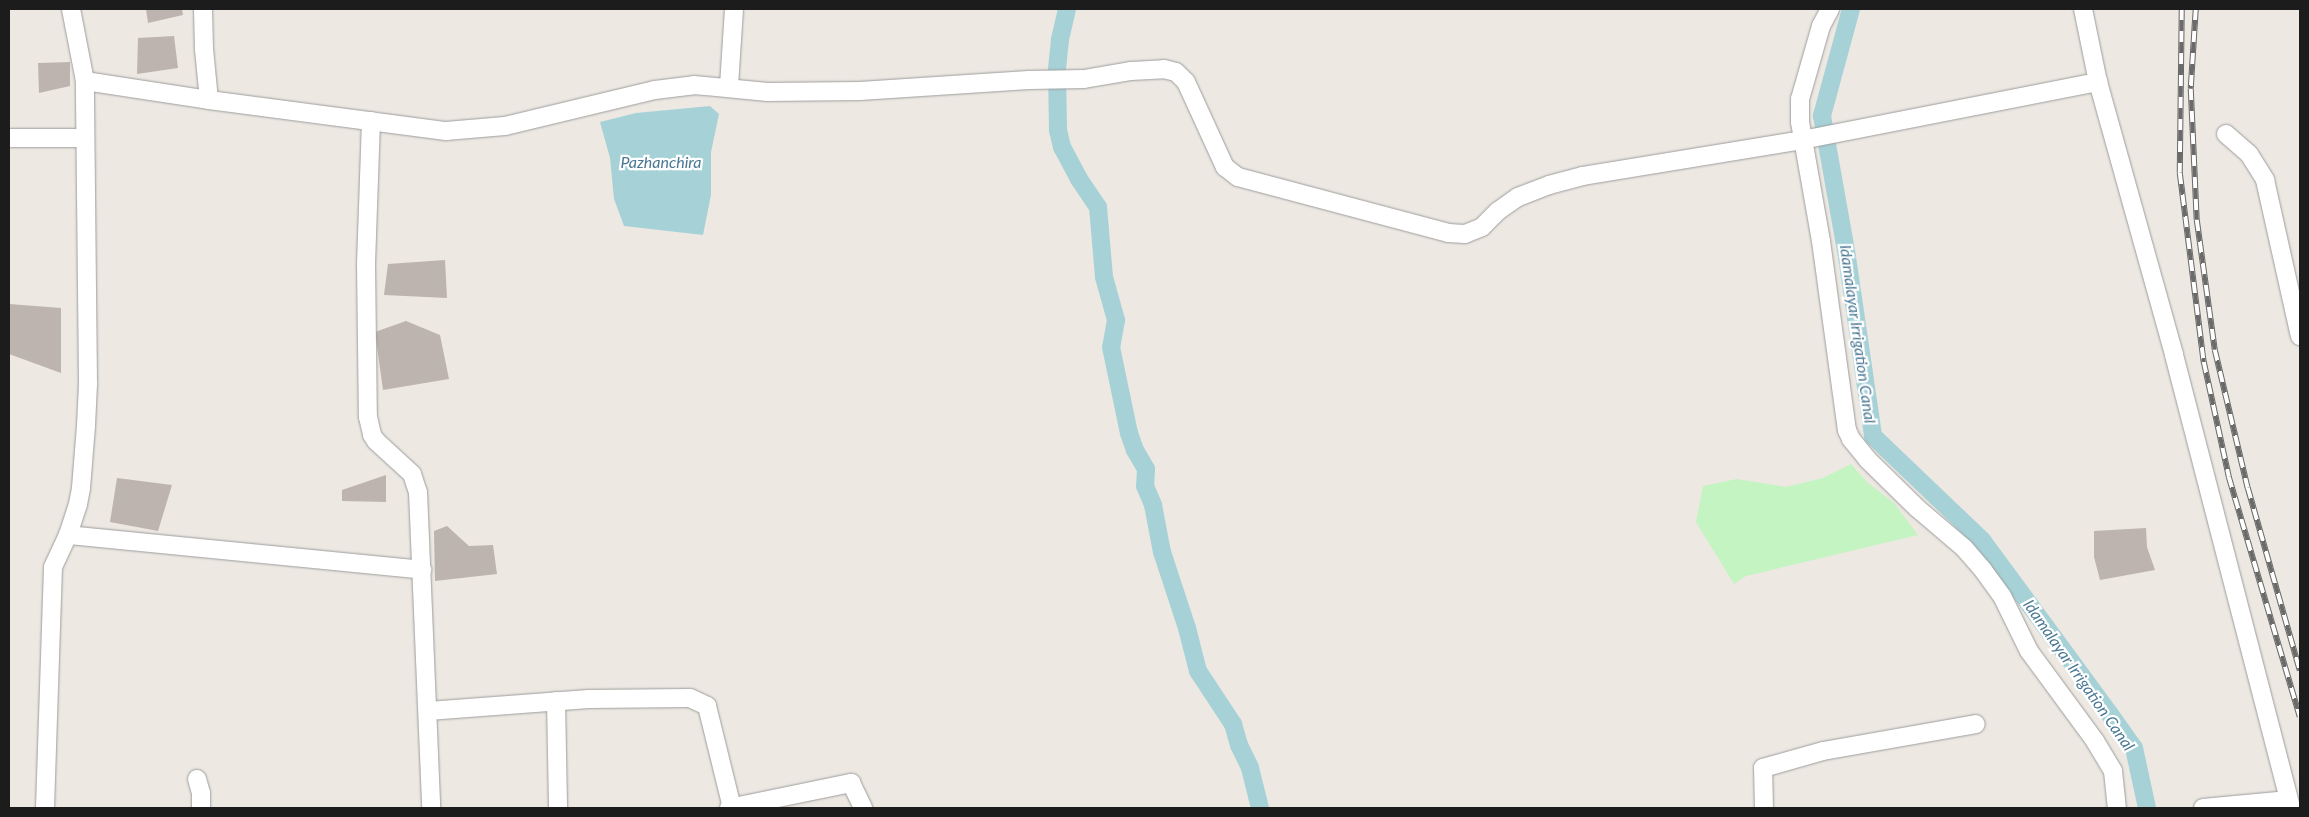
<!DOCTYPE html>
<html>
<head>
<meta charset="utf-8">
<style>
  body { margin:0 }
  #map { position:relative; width:2309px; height:817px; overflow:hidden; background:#ede8e2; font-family:Lato,sans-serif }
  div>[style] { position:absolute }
  .park>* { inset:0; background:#c3f4c1 }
  .water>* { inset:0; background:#a6d2d7 }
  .canal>* { height:18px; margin:-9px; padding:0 9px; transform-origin:9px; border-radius:9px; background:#a6d2d7 }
  .building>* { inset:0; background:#bdb3af }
  .roads { filter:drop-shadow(0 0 1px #9d9d9d) drop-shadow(0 0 1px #9d9d9d) }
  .street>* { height:18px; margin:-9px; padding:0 9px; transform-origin:9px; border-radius:9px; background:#fff }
  .rail>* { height:5.5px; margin-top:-2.75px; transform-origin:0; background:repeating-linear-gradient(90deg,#fff 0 11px,#6a6a6a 0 22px); box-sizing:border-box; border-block:1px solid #6a6a6a }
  span { translate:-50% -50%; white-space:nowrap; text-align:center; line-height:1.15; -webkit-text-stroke:4.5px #fff; paint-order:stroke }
  .water-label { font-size:16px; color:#4a7894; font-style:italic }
  .frame { position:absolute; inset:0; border:10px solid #1c1c1c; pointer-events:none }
</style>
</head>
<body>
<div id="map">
  <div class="park">
    <i style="clip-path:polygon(1851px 464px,1867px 482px,1894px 503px,1918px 535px,1746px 576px,1734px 584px,1696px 522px,1703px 486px,1737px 479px,1786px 487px,1823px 478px)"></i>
  </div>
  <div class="water">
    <i style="clip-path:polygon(710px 106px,719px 114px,711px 152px,711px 195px,703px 235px,624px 226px,614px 199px,610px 158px,600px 122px,636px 113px)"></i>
  </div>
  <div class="canal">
    <i style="left:1067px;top:9px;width:32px;rotate:103deg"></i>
    <i style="left:1060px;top:40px;width:31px;rotate:96deg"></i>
    <i style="left:1057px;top:71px;width:59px;rotate:89deg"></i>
    <i style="left:1058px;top:130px;width:17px;rotate:77deg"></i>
    <i style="left:1062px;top:147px;width:36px;rotate:62deg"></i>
    <i style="left:1079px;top:179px;width:34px;rotate:56deg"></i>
    <i style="left:1098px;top:207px;width:70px;rotate:85.1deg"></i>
    <i style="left:1104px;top:277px;width:45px;rotate:74.4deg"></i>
    <i style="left:1116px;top:320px;width:27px;rotate:100deg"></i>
    <i style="left:1111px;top:347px;width:88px;rotate:78.2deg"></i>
    <i style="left:1129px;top:433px;width:18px;rotate:71deg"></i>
    <i style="left:1135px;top:450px;width:22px;rotate:60deg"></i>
    <i style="left:1146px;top:469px;width:17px;rotate:93deg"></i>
    <i style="left:1145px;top:486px;width:21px;rotate:67deg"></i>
    <i style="left:1153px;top:505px;width:48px;rotate:79.2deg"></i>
    <i style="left:1162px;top:552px;width:80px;rotate:71.8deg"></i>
    <i style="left:1187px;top:628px;width:44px;rotate:75.7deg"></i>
    <i style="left:1198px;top:671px;width:64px;rotate:56.6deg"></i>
    <i style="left:1233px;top:724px;width:22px;rotate:74deg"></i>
    <i style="left:1239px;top:745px;width:25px;rotate:64deg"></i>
    <i style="left:1250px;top:768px;width:41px;rotate:76deg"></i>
    <i style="left:1851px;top:9px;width:111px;rotate:105.2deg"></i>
    <i style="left:1822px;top:116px;width:143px;rotate:79.9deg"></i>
    <i style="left:1847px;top:257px;width:181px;rotate:81.7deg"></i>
    <i style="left:1873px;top:436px;width:151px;rotate:43.7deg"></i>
    <i style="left:1982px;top:540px;width:215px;rotate:53.7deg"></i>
    <i style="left:2109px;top:713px;width:43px;rotate:54.5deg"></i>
    <i style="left:2134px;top:748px;width:61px;rotate:77.8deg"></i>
  </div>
  <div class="building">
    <i style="clip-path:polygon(146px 9px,182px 9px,183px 15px,148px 23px)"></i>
    <i style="clip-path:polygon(174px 36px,178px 68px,137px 74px,138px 38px)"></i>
    <i style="clip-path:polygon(70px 62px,70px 86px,39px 93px,38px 63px)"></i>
    <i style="clip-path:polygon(445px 260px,447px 298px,384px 295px,388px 264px)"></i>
    <i style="clip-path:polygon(9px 304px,61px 308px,61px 373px,9px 354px)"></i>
    <i style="clip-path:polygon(406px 321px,440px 335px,449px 379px,383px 390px,375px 332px)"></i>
    <i style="clip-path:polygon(386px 475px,386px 502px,342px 501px,342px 490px)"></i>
    <i style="clip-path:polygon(117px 478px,172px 485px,158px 531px,110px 522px)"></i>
    <i style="clip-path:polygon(447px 526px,469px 546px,493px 545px,497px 574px,435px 581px,434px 531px)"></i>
    <i style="clip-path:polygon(2146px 528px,2147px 547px,2155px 570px,2100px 580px,2094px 557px,2094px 531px)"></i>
  </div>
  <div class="roads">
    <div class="street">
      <i style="left:71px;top:9px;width:73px;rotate:79deg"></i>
      <i style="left:85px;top:81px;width:125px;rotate:8.7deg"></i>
      <i style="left:209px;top:100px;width:239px;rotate:7.5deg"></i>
      <i style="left:446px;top:131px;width:59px;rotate:-4.8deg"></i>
      <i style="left:505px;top:126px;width:154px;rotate:-13.5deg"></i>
      <i style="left:655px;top:90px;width:39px;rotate:-7deg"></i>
      <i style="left:694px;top:85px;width:74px;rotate:5.4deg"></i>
      <i style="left:768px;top:92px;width:92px;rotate:-0.6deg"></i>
      <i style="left:860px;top:91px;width:169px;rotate:-3.7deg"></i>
      <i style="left:1029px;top:80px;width:55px;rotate:-1deg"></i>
      <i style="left:1084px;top:79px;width:48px;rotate:-9.7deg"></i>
      <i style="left:1131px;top:71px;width:33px;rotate:-3deg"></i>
      <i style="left:1164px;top:69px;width:12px;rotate:14deg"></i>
      <i style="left:1176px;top:72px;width:14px;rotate:45deg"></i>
      <i style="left:1186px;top:82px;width:94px;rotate:65.4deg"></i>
      <i style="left:1225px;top:167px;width:16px;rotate:38deg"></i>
      <i style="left:1238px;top:177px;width:217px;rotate:14.9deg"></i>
      <i style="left:1448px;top:233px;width:17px;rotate:3deg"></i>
      <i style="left:1465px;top:234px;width:18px;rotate:-22deg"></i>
      <i style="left:1482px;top:227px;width:23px;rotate:-45deg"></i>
      <i style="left:1498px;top:211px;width:24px;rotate:-35deg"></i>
      <i style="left:1518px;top:197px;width:33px;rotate:-21deg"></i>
      <i style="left:1549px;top:185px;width:35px;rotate:-15deg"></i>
      <i style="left:1583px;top:176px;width:222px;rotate:-9.3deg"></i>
      <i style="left:1802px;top:140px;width:302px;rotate:-11.1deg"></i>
      <i style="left:2098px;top:82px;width:283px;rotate:74.4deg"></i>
      <i style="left:2174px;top:355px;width:468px;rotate:75.5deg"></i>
      <i style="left:203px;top:9px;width:40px;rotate:88.6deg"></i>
      <i style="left:204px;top:49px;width:51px;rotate:84.4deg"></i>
      <i style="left:1830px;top:9px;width:19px;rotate:118deg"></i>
      <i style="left:1821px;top:26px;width:76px;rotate:106deg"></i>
      <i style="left:1800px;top:99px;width:23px;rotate:90deg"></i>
      <i style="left:1800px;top:122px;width:121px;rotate:80deg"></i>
      <i style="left:1821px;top:241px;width:191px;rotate:82.2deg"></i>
      <i style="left:1847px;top:430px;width:10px;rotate:66deg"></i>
      <i style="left:1851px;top:439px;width:26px;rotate:51deg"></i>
      <i style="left:1867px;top:459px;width:70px;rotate:44.4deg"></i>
      <i style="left:1917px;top:508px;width:62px;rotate:40.4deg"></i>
      <i style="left:1964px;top:548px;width:29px;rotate:49deg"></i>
      <i style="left:1983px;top:570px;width:32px;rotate:54deg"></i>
      <i style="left:2002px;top:596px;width:61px;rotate:63.9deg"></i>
      <i style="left:2029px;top:651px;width:112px;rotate:53.7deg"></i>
      <i style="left:2095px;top:741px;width:35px;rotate:59deg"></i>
      <i style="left:2113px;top:771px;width:37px;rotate:84deg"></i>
      <i style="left:2083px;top:9px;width:75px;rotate:78.4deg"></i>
      <i style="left:729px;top:86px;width:77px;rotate:-86.3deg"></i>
      <i style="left:371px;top:121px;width:142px;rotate:92deg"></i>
      <i style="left:366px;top:263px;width:154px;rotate:89.3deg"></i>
      <i style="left:368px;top:417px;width:18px;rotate:77deg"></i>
      <i style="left:372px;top:435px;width:7px;rotate:56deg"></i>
      <i style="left:376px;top:441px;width:49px;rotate:42.5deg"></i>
      <i style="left:412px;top:474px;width:19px;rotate:72deg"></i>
      <i style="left:418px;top:492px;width:316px;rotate:87.6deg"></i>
      <i style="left:2226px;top:134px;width:30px;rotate:41deg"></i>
      <i style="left:2249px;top:154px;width:31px;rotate:58deg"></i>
      <i style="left:2265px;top:180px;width:160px;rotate:77.4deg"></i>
      <i style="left:9px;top:138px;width:76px"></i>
      <i style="left:68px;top:535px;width:356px;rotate:5.6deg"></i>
      <i style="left:556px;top:701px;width:107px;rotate:88.9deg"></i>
      <i style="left:428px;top:711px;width:161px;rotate:-4.3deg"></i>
      <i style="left:589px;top:699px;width:101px;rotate:-0.6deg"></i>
      <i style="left:690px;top:698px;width:19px;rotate:25deg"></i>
      <i style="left:707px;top:706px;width:105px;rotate:76.2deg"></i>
      <i style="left:197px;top:779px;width:15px;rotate:74deg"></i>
      <i style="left:201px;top:793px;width:15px;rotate:90deg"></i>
      <i style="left:45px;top:808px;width:241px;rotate:-88.1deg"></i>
      <i style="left:53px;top:567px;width:35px;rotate:-65deg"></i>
      <i style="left:68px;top:535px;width:33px;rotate:-72deg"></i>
      <i style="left:78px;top:504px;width:16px;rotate:-79deg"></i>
      <i style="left:81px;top:488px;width:62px;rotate:-85.4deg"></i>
      <i style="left:86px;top:426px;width:42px;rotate:-87.3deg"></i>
      <i style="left:88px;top:384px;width:303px;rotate:-90.6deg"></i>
      <i style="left:729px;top:808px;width:125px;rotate:-11.6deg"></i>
      <i style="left:851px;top:783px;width:28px;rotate:64deg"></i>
      <i style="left:1764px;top:808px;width:40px;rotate:-91.4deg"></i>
      <i style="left:1763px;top:768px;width:62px;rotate:-15.8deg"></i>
      <i style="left:1823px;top:751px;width:155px;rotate:-10deg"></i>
      <i style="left:2203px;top:808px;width:86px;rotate:-5.3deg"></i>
    </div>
  </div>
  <div class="rail">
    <i style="left:2182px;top:9px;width:164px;rotate:90.7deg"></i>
    <i style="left:2180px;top:173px;width:191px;rotate:82.8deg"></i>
    <i style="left:2204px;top:362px;width:118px;rotate:77.7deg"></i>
    <i style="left:2229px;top:477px;width:250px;rotate:73.5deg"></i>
    <i style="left:2196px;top:9px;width:80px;rotate:93.6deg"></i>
    <i style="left:2191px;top:89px;width:131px;rotate:87.4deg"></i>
    <i style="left:2197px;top:220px;width:131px;rotate:82.1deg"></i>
    <i style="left:2215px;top:350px;width:142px;rotate:76.6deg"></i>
    <i style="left:2248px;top:488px;width:190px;rotate:74.1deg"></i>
  </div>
  <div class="water-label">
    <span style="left:661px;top:162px">Pazhanchira</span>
    <span style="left:1858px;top:334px;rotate:82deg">Idamalayar Irrigation Canal</span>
    <span style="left:2079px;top:675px;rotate:55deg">Idamalayar Irrigation Canal</span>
  </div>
  <div class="frame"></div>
</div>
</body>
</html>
